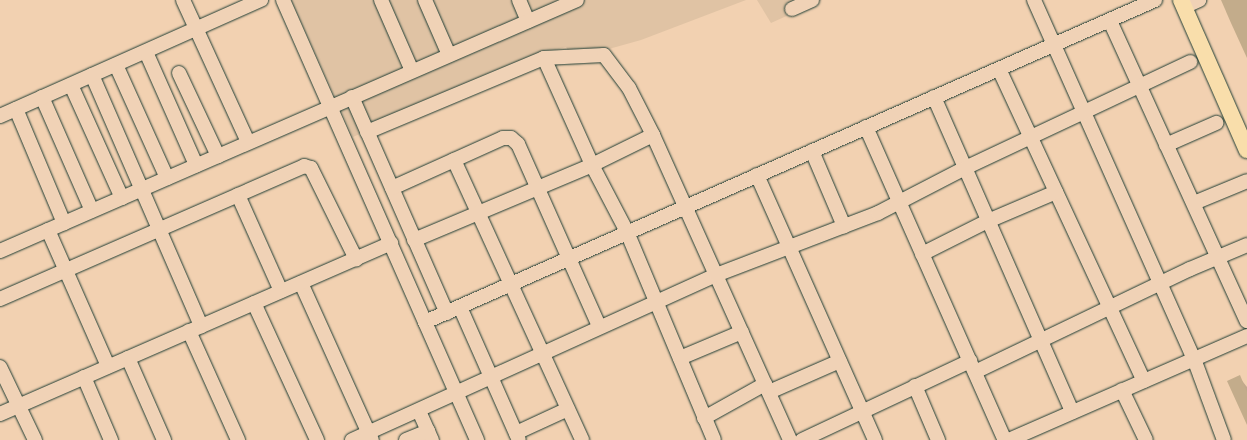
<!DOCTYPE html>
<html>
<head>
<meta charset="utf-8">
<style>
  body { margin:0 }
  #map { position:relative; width:1247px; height:440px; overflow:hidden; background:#f2d1b1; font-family:Caveat,sans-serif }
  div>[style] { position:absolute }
  .built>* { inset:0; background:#e0c3a4 }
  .shadow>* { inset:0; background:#0003 }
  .building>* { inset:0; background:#c3ac8b }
  .roads { filter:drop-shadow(0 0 1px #1f3d34) drop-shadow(0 0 1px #1f3d34) }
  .minor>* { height:14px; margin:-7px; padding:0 7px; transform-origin:7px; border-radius:7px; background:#f0d2b6 }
  .major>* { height:16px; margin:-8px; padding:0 8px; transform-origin:8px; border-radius:8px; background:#f9deab }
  span { translate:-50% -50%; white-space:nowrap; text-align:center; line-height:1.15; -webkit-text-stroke:4.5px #f0d2b6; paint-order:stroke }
</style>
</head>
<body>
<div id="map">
  <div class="built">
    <i style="clip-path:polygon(291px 0,746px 0,641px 40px,573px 59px,566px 47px,541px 54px,353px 137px)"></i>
    <i style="clip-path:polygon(757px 0,822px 0,771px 23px)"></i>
  </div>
  <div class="shadow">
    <i style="clip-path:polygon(1239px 377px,1247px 387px,1247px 417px)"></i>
  </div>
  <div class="building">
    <i style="clip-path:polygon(1221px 0,1247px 0,1247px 58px,1231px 23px)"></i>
    <i style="clip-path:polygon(1240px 375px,1247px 392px,1247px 425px,1227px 381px)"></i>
  </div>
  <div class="roads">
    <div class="minor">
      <i style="left:183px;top:0;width:156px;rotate:65.4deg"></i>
      <i style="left:283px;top:0;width:481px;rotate:66.2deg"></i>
      <i style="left:381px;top:0;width:77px;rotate:66.4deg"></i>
      <i style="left:425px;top:0;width:60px;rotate:66.4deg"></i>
      <i style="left:519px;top:0;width:23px;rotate:67deg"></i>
      <i style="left:1034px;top:0;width:393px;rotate:66deg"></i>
      <i style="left:1194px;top:359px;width:86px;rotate:69.7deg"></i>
      <i style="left:1184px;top:7px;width:17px;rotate:-25deg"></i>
      <i style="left:792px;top:9px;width:22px;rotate:-24deg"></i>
      <i style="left:1110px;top:21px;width:330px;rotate:65.5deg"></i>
      <i style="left:146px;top:52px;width:124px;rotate:66.1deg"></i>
      <i style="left:544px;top:58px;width:117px;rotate:65.8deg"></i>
      <i style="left:592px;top:165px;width:76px;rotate:62.4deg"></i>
      <i style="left:627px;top:232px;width:225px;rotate:67.3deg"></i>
      <i style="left:116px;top:65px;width:124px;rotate:65.7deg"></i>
      <i style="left:999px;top:69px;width:344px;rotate:65.1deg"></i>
      <i style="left:179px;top:73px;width:92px;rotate:64.8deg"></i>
      <i style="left:92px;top:75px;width:274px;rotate:66.5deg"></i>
      <i style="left:71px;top:85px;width:124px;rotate:65.7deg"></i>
      <i style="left:42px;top:97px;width:124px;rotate:66.3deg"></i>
      <i style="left:352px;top:97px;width:236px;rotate:66.3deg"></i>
      <i style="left:934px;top:97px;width:344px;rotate:66.3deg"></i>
      <i style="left:16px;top:109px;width:124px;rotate:67.2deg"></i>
      <i style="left:0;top:116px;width:286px;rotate:-24deg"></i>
      <i style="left:866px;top:127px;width:342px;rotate:66.1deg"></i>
      <i style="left:367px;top:132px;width:192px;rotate:-22.7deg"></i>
      <i style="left:544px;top:58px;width:60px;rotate:-2.9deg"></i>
      <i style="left:604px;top:55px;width:41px;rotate:52.9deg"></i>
      <i style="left:629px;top:88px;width:53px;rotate:62.9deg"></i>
      <i style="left:653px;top:135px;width:334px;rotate:65.8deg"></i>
      <i style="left:1166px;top:145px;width:55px;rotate:-23.7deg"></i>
      <i style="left:812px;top:151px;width:82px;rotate:66.9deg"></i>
      <i style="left:454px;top:160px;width:308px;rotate:65.4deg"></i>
      <i style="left:757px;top:175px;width:290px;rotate:66deg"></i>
      <i style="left:392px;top:188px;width:122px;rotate:-24.2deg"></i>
      <i style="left:503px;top:138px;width:8px"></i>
      <i style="left:511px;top:138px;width:9px;rotate:41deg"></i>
      <i style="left:518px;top:144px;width:199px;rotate:66deg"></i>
      <i style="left:238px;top:195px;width:105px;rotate:65.9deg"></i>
      <i style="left:1194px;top:203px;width:57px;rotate:-22.5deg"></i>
      <i style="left:48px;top:230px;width:149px;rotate:66.2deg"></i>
      <i style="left:414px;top:240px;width:193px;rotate:-22.8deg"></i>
      <i style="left:592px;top:165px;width:68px;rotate:-26.2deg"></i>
      <i style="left:0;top:251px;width:629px;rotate:-23.51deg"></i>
      <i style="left:922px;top:254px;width:74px;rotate:-26.6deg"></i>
      <i style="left:988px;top:221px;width:74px;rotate:-23.1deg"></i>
      <i style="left:301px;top:283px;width:172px;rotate:65.7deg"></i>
      <i style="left:0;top:299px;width:332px;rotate:-23.6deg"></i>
      <i style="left:304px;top:166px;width:7px;rotate:16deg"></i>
      <i style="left:311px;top:168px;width:102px;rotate:63.7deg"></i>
      <i style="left:254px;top:303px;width:151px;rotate:65.3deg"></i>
      <i style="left:460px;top:307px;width:145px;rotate:66.1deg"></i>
      <i style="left:425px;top:322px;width:798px;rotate:-23.8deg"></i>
      <i style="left:189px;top:331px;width:120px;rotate:65.8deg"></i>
      <i style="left:128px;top:358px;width:90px;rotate:66.3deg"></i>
      <i style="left:680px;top:358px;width:67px;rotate:-22.8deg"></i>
      <i style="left:0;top:367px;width:81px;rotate:64.4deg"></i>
      <i style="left:975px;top:372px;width:238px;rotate:-25.6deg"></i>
      <i style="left:1190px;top:269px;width:62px;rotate:-22.8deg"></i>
      <i style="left:84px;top:377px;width:69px;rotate:66.8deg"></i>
      <i style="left:915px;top:386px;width:59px;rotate:66.9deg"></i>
      <i style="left:1122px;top:390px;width:55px;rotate:64.4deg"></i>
      <i style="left:769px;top:392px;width:77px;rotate:-23.6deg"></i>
      <i style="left:419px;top:411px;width:32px;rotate:66deg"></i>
      <i style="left:0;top:414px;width:427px;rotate:-23.6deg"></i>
      <i style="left:704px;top:418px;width:70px;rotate:-29.1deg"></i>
      <i style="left:516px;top:433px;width:57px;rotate:-24.8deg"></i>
      <i style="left:352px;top:440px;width:400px;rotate:-24.4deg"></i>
      <i style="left:716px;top:275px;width:173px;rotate:-20.9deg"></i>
      <i style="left:878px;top:213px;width:98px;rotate:-27.3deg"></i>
      <i style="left:965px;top:168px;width:249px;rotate:-25.2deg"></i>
      <i style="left:406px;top:440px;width:24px;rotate:-22deg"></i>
      <i style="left:802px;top:440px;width:186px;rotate:-25.2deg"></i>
      <i style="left:1009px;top:440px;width:260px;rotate:-23.6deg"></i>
    </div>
    <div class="major">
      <i style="left:1181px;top:0;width:164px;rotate:66.3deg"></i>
    </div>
  </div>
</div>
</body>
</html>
